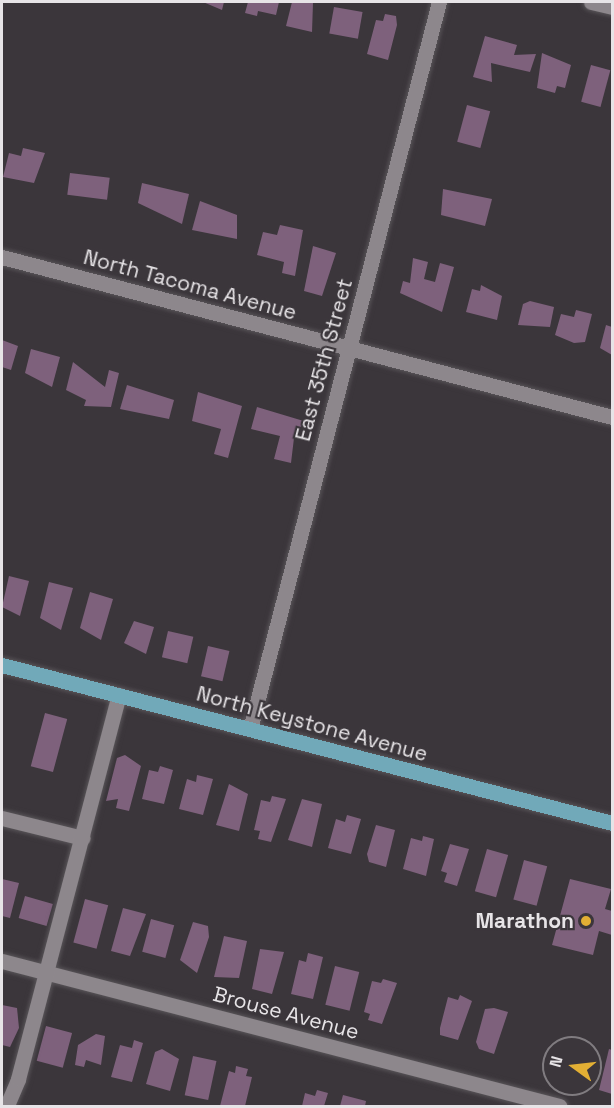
<!DOCTYPE html>
<html>
<head>
<meta charset="utf-8">
<style>
  body { margin:0 }
  #map { position:relative; width:614px; height:1108px; overflow:hidden; background:#3b363b; font-family:"Space Grotesk",sans-serif }
  div>[style] { position:absolute }
  .building>* { inset:0; background:#7e617c; transform-origin:0 0 }
  .roads { filter:drop-shadow(0 0 2px #595559) drop-shadow(0 0 2px #595559) }
  .minor>* { height:15px; margin:-7.5px; padding:0 7.5px; transform-origin:7.5px; border-radius:7.5px; background:#8d878c }
  .major>* { height:15px; margin:-7.5px; padding:0 7.5px; transform-origin:7.5px; border-radius:7.5px; background:#71a9b9 }
  .dots>* { width:16px; height:16px; translate:-50% -50%; box-sizing:border-box; border:3px solid #3b363b; border-radius:50% }
  span { translate:-50% -50%; white-space:nowrap; text-align:center; line-height:1.15; -webkit-text-stroke:4.5px #3b363b; paint-order:stroke }
  .street-label { font-size:21px; color:#e7e4e7 }
  .poi-label { font-size:21px; color:#e7e4e7; font-weight:700 }
  .right { translate:-100% -50%; text-align:right }
  .frame { position:absolute; inset:0; border:3px solid #e7e4e7; pointer-events:none }
  .north { position:absolute; left:542px; top:1036px; width:60px; height:60px; box-sizing:border-box; background:#3b363b; border:2px solid #807c80; border-radius:50%; rotate:285deg; font-size:16px; font-weight:700; line-height:24px; text-align:center; color:#e7e4e7 }
  .north::after { content:''; display:block; margin:auto; width:21px; height:27px; background:#e2af34; clip-path:polygon(50% 0,100% 100%,50% 72%,0 100%) }
</style>
</head>
<body>
<div id="map">
  <div class="building">
    <i style="clip-path:polygon(203px 2px,224px 2px,222px 10px)"></i>
    <i style="clip-path:polygon(248px 2px,279px 2px,276px 15px,258px 11px,257px 16px,245px 13px)"></i>
    <i style="clip-path:polygon(292px 2px,313px 3px,312px 32px,286px 26px)"></i>
    <i style="left:334px;top:7px;width:29px;height:27px;rotate:10deg"></i>
    <i style="clip-path:polygon(385px 14px,396px 16px,397px 25px,388px 60px,367px 54px,376px 20px,383px 21px)"></i>
    <i style="clip-path:polygon(485px 36px,517px 45px,514px 55px,536px 54px,530px 72px,491px 63px,492px 82px,473px 77px)"></i>
    <i style="clip-path:polygon(542px 53px,571px 65px,565px 88px,557px 86px,555px 93px,537px 88px)"></i>
    <i style="left:591px;top:65px;width:20px;height:38px;rotate:15deg"></i>
    <i style="left:467px;top:105px;width:24px;height:38px;rotate:15deg"></i>
    <i style="clip-path:polygon(23px 148px,45px 153px,34px 183px,3px 177px,9px 153px,21px 156px)"></i>
    <i style="left:70px;top:173px;width:40px;height:22px;rotate:7deg"></i>
    <i style="clip-path:polygon(142px 183px,189px 194px,182px 224px,138px 203px)"></i>
    <i style="clip-path:polygon(443px 189px,492px 199px,485px 226px,441px 215px)"></i>
    <i style="clip-path:polygon(200px 201px,237px 215px,237px 239px,192px 230px)"></i>
    <i style="clip-path:polygon(280px 225px,303px 230px,295px 276px,282px 273px,284px 262px,257px 255px,263px 232px,277px 235px)"></i>
    <i style="clip-path:polygon(313px 246px,336px 253px,322px 296px,304px 291px)"></i>
    <i style="clip-path:polygon(413px 258px,428px 262px,424px 279px,435px 282px,440px 263px,454px 267px,442px 312px,400px 293px,403px 281px,410px 283px)"></i>
    <i style="clip-path:polygon(481px 285px,502px 296px,497px 320px,466px 312px,472px 289px,480px 291px)"></i>
    <i style="clip-path:polygon(530px 301px,554px 307px,550px 327px,518px 325px,523px 304px)"></i>
    <i style="clip-path:polygon(576px 310px,592px 314px,585px 342px,574px 343px,555px 335px,561px 314px,574px 317px)"></i>
    <i style="clip-path:polygon(606px 325px,612px 327px,612px 355px,600px 348px)"></i>
    <i style="clip-path:polygon(2px 340px,18px 346px,11px 370px,2px 367px)"></i>
    <i style="clip-path:polygon(31px 349px,60px 357px,52px 387px,25px 373px)"></i>
    <i style="clip-path:polygon(73px 362px,105px 387px,109px 370px,119px 373px,111px 407px,84px 406px,86px 400px,66px 390px)"></i>
    <i style="clip-path:polygon(127px 385px,174px 400px,169px 419px,120px 409px)"></i>
    <i style="clip-path:polygon(198px 392px,242px 406px,228px 458px,214px 454px,221px 429px,192px 421px)"></i>
    <i style="clip-path:polygon(257px 407px,307px 422px,302px 440px,294px 438px,291px 463px,274px 459px,280px 436px,251px 429px)"></i>
    <i style="clip-path:polygon(9px 576px,29px 581px,20px 616px,2px 607px)"></i>
    <i style="clip-path:polygon(49px 582px,73px 588px,61px 630px,40px 618px)"></i>
    <i style="clip-path:polygon(90px 592px,113px 599px,101px 640px,80px 628px)"></i>
    <i style="clip-path:polygon(134px 621px,154px 627px,146px 654px,124px 643px)"></i>
    <i style="left:168px;top:631px;width:26px;height:27px;rotate:13deg"></i>
    <i style="left:208px;top:646px;width:22px;height:31px;rotate:13deg"></i>
    <i style="left:45px;top:713px;width:23px;height:55px;rotate:15deg"></i>
    <i style="clip-path:polygon(125px 755px,141px 766px,129px 811px,116px 808px,118px 799px,106px 801px,117px 758px)"></i>
    <i style="clip-path:polygon(160px 766px,173px 770px,164px 804px,142px 799px,149px 770px,158px 772px)"></i>
    <i style="clip-path:polygon(197px 775px,213px 779px,203px 815px,179px 809px,187px 779px,196px 782px)"></i>
    <i style="clip-path:polygon(229px 784px,248px 794px,239px 831px,216px 825px)"></i>
    <i style="clip-path:polygon(272px 796px,286px 799px,271px 842px,258px 839px,260px 831px,254px 830px,261px 800px,270px 802px)"></i>
    <i style="clip-path:polygon(302px 799px,322px 804px,312px 847px,288px 840px)"></i>
    <i style="clip-path:polygon(347px 815px,361px 819px,351px 854px,328px 848px,336px 819px,345px 822px)"></i>
    <i style="clip-path:polygon(376px 825px,395px 830px,386px 867px,369px 862px,367px 854px)"></i>
    <i style="clip-path:polygon(423px 836px,434px 839px,426px 876px,403px 869px,411px 838px,422px 841px)"></i>
    <i style="clip-path:polygon(450px 844px,469px 849px,457px 886px,444px 882px,447px 873px,441px 871px)"></i>
    <i style="left:487px;top:849px;width:22px;height:44px;rotate:16deg"></i>
    <i style="left:524px;top:860px;width:24px;height:41px;rotate:15deg"></i>
    <i style="clip-path:polygon(2px 879px,19px 883px,10px 918px,2px 916px)"></i>
    <i style="clip-path:polygon(570px 879px,611px 889px,605px 909px,612px 911px,612px 935px,599px 931px,593px 955px,552px 945px)"></i>
    <i style="left:25px;top:896px;width:29px;height:23px;rotate:16deg"></i>
    <i style="left:85px;top:899px;width:24px;height:45px;rotate:15deg"></i>
    <i style="clip-path:polygon(123px 908px,146px 914px,130px 956px,111px 951px)"></i>
    <i style="left:151px;top:919px;width:24px;height:34px;rotate:15deg"></i>
    <i style="clip-path:polygon(193px 922px,208px 926px,209px 937px,197px 973px,180px 960px)"></i>
    <i style="clip-path:polygon(224px 936px,247px 941px,239px 978px,214px 977px)"></i>
    <i style="clip-path:polygon(260px 949px,284px 952px,272px 994px,252px 989px)"></i>
    <i style="clip-path:polygon(308px 953px,323px 957px,313px 999px,291px 994px,299px 960px,306px 962px)"></i>
    <i style="left:335px;top:966px;width:25px;height:40px;rotate:14deg"></i>
    <i style="clip-path:polygon(383px 979px,397px 983px,382px 1024px,368px 1020px,370px 1014px,364px 1012px,372px 981px,381px 983px)"></i>
    <i style="clip-path:polygon(460px 995px,472px 1001px,458px 1040px,440px 1035px,440px 1028px,448px 997px,458px 1000px)"></i>
    <i style="clip-path:polygon(2px 1005px,17px 1008px,19px 1028px,10px 1047px,2px 1045px)"></i>
    <i style="clip-path:polygon(494px 1008px,508px 1012px,494px 1054px,479px 1049px,476px 1042px,485px 1009px)"></i>
    <i style="left:46px;top:1026px;width:27px;height:36px;rotate:15deg"></i>
    <i style="clip-path:polygon(96px 1034px,105px 1036px,101px 1065px,86px 1060px,84px 1067px,75px 1065px,78px 1045px)"></i>
    <i style="clip-path:polygon(134px 1040px,143px 1043px,132px 1082px,111px 1077px,120px 1045px,132px 1048px)"></i>
    <i style="clip-path:polygon(559px 1041px,586px 1047px,586px 1048px,558px 1048px)"></i>
    <i style="clip-path:polygon(162px 1049px,179px 1059px,170px 1091px,146px 1084px,155px 1052px)"></i>
    <i style="clip-path:polygon(609px 1049px,612px 1050px,612px 1094px,599px 1090px)"></i>
    <i style="left:193px;top:1056px;width:24px;height:40px;rotate:12deg"></i>
    <i style="clip-path:polygon(236px 1066px,248px 1069px,246px 1076px,252px 1077px,245px 1106px,220px 1106px,229px 1071px,235px 1073px)"></i>
    <i style="clip-path:polygon(317px 1090px,328px 1093px,324px 1106px,302px 1106px,305px 1093px,315px 1096px)"></i>
    <i style="clip-path:polygon(343px 1095px,366px 1101px,365px 1106px,340px 1106px)"></i>
  </div>
  <div class="roads">
    <div class="minor">
      <i style="left:591px;top:2px;width:22px;rotate:13deg"></i>
      <i style="left:2px;top:257px;width:631px;rotate:14.7deg"></i>
      <i style="left:250px;top:729px;width:751px;rotate:-75.43deg"></i>
      <i style="left:2px;top:818px;width:83px;rotate:13.9deg"></i>
      <i style="left:2px;top:961px;width:576px;rotate:14.59deg"></i>
      <i style="left:2px;top:1104px;width:6px;rotate:-9deg"></i>
      <i style="left:8px;top:1103px;width:26px;rotate:-67deg"></i>
      <i style="left:18px;top:1079px;width:397px;rotate:-75.3deg"></i>
    </div>
    <div class="major">
      <i style="left:2px;top:665px;width:630px;rotate:14.52deg"></i>
    </div>
  </div>
  <div class="dots">
    <i style="left:586px;top:921px;background:#e2af34"></i>
  </div>
  <div class="street-label">
    <span style="left:190px;top:285px;rotate:15deg">North Tacoma Avenue</span>
    <span style="left:324px;top:360px;rotate:-75deg">East 35th Street</span>
    <span style="left:312px;top:724px;rotate:15deg">North Keystone Avenue</span>
    <span style="left:286px;top:1013px;rotate:15deg">Brouse Avenue</span>
  </div>
  <div class="poi-label">
    <span class="right" style="left:574px;top:921px">Marathon</span>
  </div>
  <div class="frame"></div>
  <div class="north">N</div>
</div>
</body>
</html>
